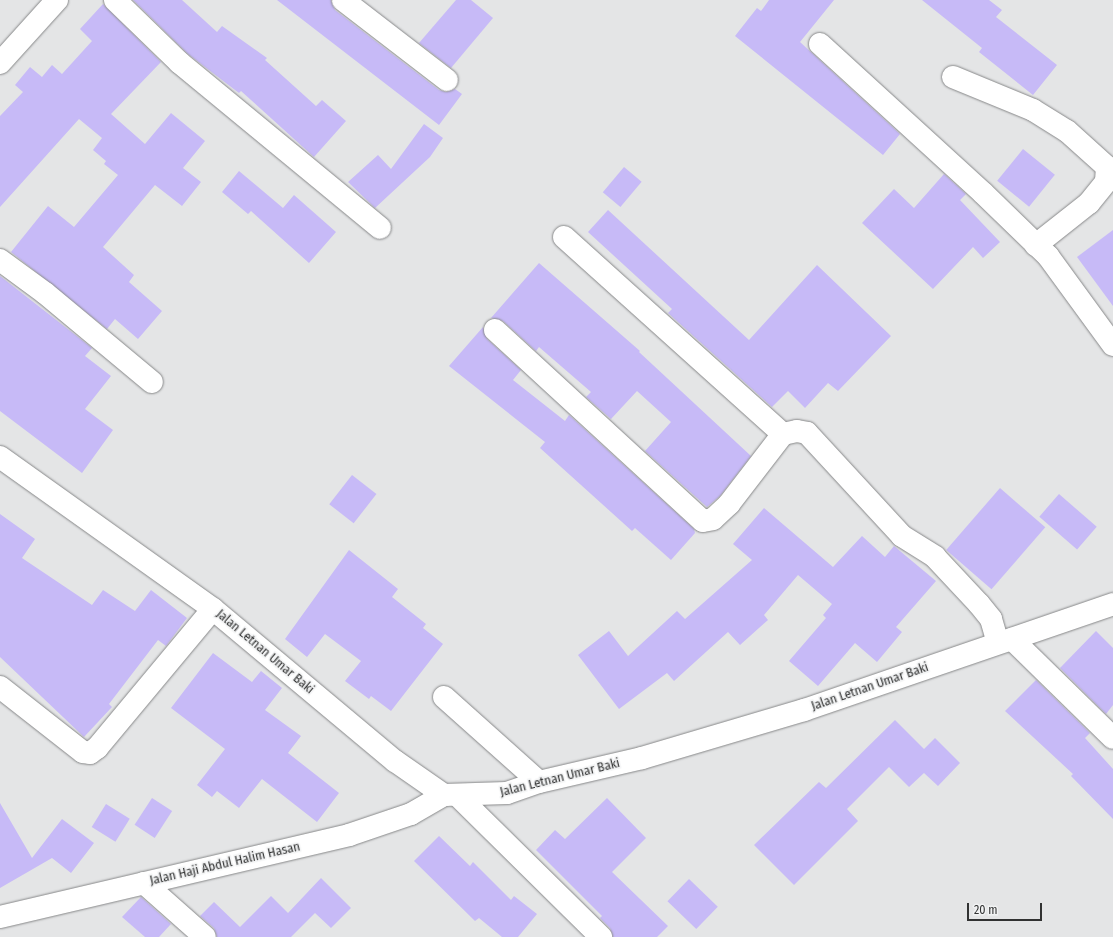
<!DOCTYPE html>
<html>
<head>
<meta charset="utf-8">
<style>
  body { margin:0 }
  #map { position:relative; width:1113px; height:937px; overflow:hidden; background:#e4e5e6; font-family:"Fira Sans Condensed",sans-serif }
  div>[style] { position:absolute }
  .building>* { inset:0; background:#c7baf7; transform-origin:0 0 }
  .roads { filter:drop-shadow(0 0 1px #878889) drop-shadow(0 0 1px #878889) }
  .minor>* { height:22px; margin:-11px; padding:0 11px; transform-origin:11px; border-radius:11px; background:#fff }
  .tertiary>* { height:22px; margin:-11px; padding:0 11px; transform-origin:11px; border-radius:11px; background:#fff }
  span { translate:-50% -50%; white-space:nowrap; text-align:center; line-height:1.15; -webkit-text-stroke:3px #f1f2f3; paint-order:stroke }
  .street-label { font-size:13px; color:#313232 }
  .scale { position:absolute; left:967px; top:903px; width:75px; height:18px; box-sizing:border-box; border:2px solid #313232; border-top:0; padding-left:5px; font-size:12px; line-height:14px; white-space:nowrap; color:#313232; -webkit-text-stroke:3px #f1f2f3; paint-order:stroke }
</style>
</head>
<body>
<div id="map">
  <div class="building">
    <i style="clip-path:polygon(133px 0,182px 0,217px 32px,222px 26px,267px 58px,265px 60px,316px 106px,322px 100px,346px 121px,314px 157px,241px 91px,239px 93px,188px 54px)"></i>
    <i style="clip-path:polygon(277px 0,331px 0,335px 10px,439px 90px,446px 92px,455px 89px,462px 94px,439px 125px)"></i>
    <i style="clip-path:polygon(456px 0,471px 0,493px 18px,451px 68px,419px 43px)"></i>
    <i style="clip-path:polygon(769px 0,834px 0,800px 42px,900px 134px,883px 155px,735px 36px,757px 8px,761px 11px)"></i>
    <i style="clip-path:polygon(922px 0,989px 0,1002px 10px,996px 17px,1057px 65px,1033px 95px,979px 52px,982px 48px)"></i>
    <i style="clip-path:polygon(103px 4px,161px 62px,111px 114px,145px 144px,171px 113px,205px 141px,183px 168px,201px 182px,182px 206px,155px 185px,103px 247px,134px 275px,129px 282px,162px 311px,138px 339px,115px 319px,107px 329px,11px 252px,48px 206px,74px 227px,118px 175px,104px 164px,106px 161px,93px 150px,102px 138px,79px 119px,0 207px,0 116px,23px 92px,15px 85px,30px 67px,42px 77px,52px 65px,62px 74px,92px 41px,80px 29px)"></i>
    <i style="clip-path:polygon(424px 124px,443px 138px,430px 157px,375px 208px,348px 182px,378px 155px,391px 169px)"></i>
    <i style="left:1023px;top:149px;width:41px;height:41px;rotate:39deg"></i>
    <i style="left:624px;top:167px;width:23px;height:33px;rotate:40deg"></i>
    <i style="clip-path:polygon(239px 171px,283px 208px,294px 195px,336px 232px,309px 263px,251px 211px,248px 214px,222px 192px)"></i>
    <i style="clip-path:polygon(944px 174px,966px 194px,960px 200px,1000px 242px,983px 258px,973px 247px,933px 289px,862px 223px,894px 189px,914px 208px)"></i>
    <i style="clip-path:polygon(608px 210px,749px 340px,817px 265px,891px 336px,838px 391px,828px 383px,805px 408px,788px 391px,772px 407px,668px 313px,672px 309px,588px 232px)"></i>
    <i style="clip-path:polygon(1113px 230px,1113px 306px,1077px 257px)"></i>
    <i style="clip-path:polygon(539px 263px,640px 351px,639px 352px,751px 456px,720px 496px,707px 507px,645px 451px,671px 422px,637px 391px,611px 419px,586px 397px,591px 392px,539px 347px,536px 351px,503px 321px,491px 318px)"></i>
    <i style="clip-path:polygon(0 276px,92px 348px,85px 356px,111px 376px,85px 409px,113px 430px,82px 473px,0 411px)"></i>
    <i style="clip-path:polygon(483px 327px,487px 339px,521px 370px,513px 380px,565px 421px,569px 415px,694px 529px,695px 533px,671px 560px,635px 528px,632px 531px,540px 448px,545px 442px,449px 366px)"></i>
    <i style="left:352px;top:475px;width:31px;height:37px;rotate:38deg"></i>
    <i style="left:1000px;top:488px;width:60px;height:82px;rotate:41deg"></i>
    <i style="left:1059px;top:494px;width:50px;height:30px;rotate:41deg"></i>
    <i style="clip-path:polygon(764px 508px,833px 567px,862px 536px,885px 557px,894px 546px,936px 581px,896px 627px,902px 632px,877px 662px,855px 643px,818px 686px,789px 661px,826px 618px,823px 615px,832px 604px,798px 575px,764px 615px,768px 620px,740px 645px,728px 632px,674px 681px,667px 673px,619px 709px,578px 655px,609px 631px,628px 656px,677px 611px,685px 619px,752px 560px,733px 544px)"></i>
    <i style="clip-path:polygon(0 514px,35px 539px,22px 558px,92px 605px,103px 590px,135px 611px,151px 590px,187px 618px,166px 646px,158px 640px,109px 704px,112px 707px,84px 737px,0 657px)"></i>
    <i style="clip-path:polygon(349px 550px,398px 589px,392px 597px,426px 624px,423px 628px,443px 644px,391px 711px,371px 696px,369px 699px,345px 681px,361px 661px,325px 634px,307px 657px,285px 639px)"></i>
    <i style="clip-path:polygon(1096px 631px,1113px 648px,1113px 705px,1106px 714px,1060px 668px)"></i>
    <i style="clip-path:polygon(213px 653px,252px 682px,261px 671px,282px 688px,265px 710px,301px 736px,288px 753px,339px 793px,317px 822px,262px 779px,239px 808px,217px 791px,212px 797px,197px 785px,225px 749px,171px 708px)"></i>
    <i style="clip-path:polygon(1036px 680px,1090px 733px,1085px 738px,1113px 769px,1113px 819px,1071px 776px,1073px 774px,1005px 711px)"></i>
    <i style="clip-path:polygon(895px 720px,924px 749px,935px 738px,960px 763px,938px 786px,924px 773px,909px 787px,889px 767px,847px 809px,858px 821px,794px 885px,754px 845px,819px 782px,826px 788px)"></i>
    <i style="left:152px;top:798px;width:24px;height:32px;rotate:33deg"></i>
    <i style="clip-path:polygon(607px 798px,646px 838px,612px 872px,668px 926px,657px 937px,613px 937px,610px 928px,600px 918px,602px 916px,536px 850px,555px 830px,565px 839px)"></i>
    <i style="clip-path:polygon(0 803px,32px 858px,62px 819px,94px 843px,71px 873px,52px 858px,0 888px)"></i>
    <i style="left:106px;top:804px;width:28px;height:27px;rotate:32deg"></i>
    <i style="clip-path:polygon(439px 836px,470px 866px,473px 862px,511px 900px,514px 896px,537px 914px,518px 937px,502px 937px,479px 918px,475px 921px,414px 861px)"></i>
    <i style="clip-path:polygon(321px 878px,351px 908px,331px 928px,315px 913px,291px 937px,217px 937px,214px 928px,200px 916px,214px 902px,240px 927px,271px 896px,288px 913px)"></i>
    <i style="left:689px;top:879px;width:40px;height:31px;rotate:44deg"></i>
    <i style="clip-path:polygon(141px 897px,171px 924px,159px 937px,145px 937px,122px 917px)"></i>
  </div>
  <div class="roads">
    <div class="minor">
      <i style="left:115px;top:0;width:91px;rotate:44.1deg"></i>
      <i style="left:180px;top:63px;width:259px;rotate:39.5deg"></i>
      <i style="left:343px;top:0;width:131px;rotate:37.6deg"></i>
      <i style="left:820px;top:44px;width:221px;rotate:42.4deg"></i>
      <i style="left:983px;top:193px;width:91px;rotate:44.1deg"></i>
      <i style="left:1048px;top:256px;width:110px;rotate:53.9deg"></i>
      <i style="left:0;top:63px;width:85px;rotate:-47.9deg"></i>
      <i style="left:953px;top:77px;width:87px;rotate:22.4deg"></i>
      <i style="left:1033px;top:110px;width:40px;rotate:32deg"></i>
      <i style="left:1067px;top:131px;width:54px;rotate:42deg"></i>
      <i style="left:1107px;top:167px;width:15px;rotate:94deg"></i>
      <i style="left:1106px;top:182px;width:27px;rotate:129deg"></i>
      <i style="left:1089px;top:203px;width:68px;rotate:141.6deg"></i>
      <i style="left:564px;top:237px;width:295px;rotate:42deg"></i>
      <i style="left:0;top:260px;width:56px;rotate:36.3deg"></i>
      <i style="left:45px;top:293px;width:139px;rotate:39.8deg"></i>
      <i style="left:495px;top:330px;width:282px;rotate:42.6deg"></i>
      <i style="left:703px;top:521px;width:10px;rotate:-11deg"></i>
      <i style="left:713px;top:519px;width:22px;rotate:-43deg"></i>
      <i style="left:729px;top:504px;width:88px;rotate:-52.4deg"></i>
      <i style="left:783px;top:434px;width:14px;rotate:-12deg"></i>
      <i style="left:797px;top:431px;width:10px;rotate:11deg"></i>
      <i style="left:807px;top:433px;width:140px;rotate:47.3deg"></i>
      <i style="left:902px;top:536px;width:39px;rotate:32deg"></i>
      <i style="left:935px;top:557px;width:64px;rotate:46.9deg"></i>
      <i style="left:979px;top:604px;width:19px;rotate:51deg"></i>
      <i style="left:991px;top:619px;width:25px;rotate:74deg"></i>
      <i style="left:1012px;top:639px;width:141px;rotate:44.4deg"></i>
      <i style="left:0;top:687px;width:105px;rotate:38.1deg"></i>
      <i style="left:83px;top:752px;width:7px;rotate:8deg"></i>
      <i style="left:90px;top:753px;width:9px;rotate:-36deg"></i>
      <i style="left:97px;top:748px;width:181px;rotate:-50.2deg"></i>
      <i style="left:444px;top:697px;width:127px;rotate:41.8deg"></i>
      <i style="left:458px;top:796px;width:201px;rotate:44.6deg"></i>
      <i style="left:144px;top:883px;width:81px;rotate:41.5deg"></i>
      <i style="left:0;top:917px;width:359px;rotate:-13.2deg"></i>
      <i style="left:349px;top:835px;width:65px;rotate:-18.7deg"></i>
      <i style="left:411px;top:814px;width:38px;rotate:-30deg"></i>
    </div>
    <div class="tertiary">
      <i style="left:0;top:457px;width:262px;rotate:35.5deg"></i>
      <i style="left:213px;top:609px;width:237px;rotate:39.9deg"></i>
      <i style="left:395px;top:761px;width:60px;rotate:34.8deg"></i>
      <i style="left:444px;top:795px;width:63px;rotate:-1.8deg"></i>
      <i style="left:507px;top:793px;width:34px;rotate:-19deg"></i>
      <i style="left:539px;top:782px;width:106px;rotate:-13.1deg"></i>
      <i style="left:642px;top:758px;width:169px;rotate:-16.5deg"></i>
      <i style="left:804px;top:710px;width:327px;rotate:-18.9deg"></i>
    </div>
  </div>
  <div class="street-label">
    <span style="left:265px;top:652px;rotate:40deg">Jalan Letnan Umar Baki</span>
    <span style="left:870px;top:687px;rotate:-19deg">Jalan Letnan Umar Baki</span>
    <span style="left:560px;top:778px;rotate:-14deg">Jalan Letnan Umar Baki</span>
    <span style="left:225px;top:864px;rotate:-13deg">Jalan Haji Abdul Halim Hasan</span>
  </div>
  <div class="scale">20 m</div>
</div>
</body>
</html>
